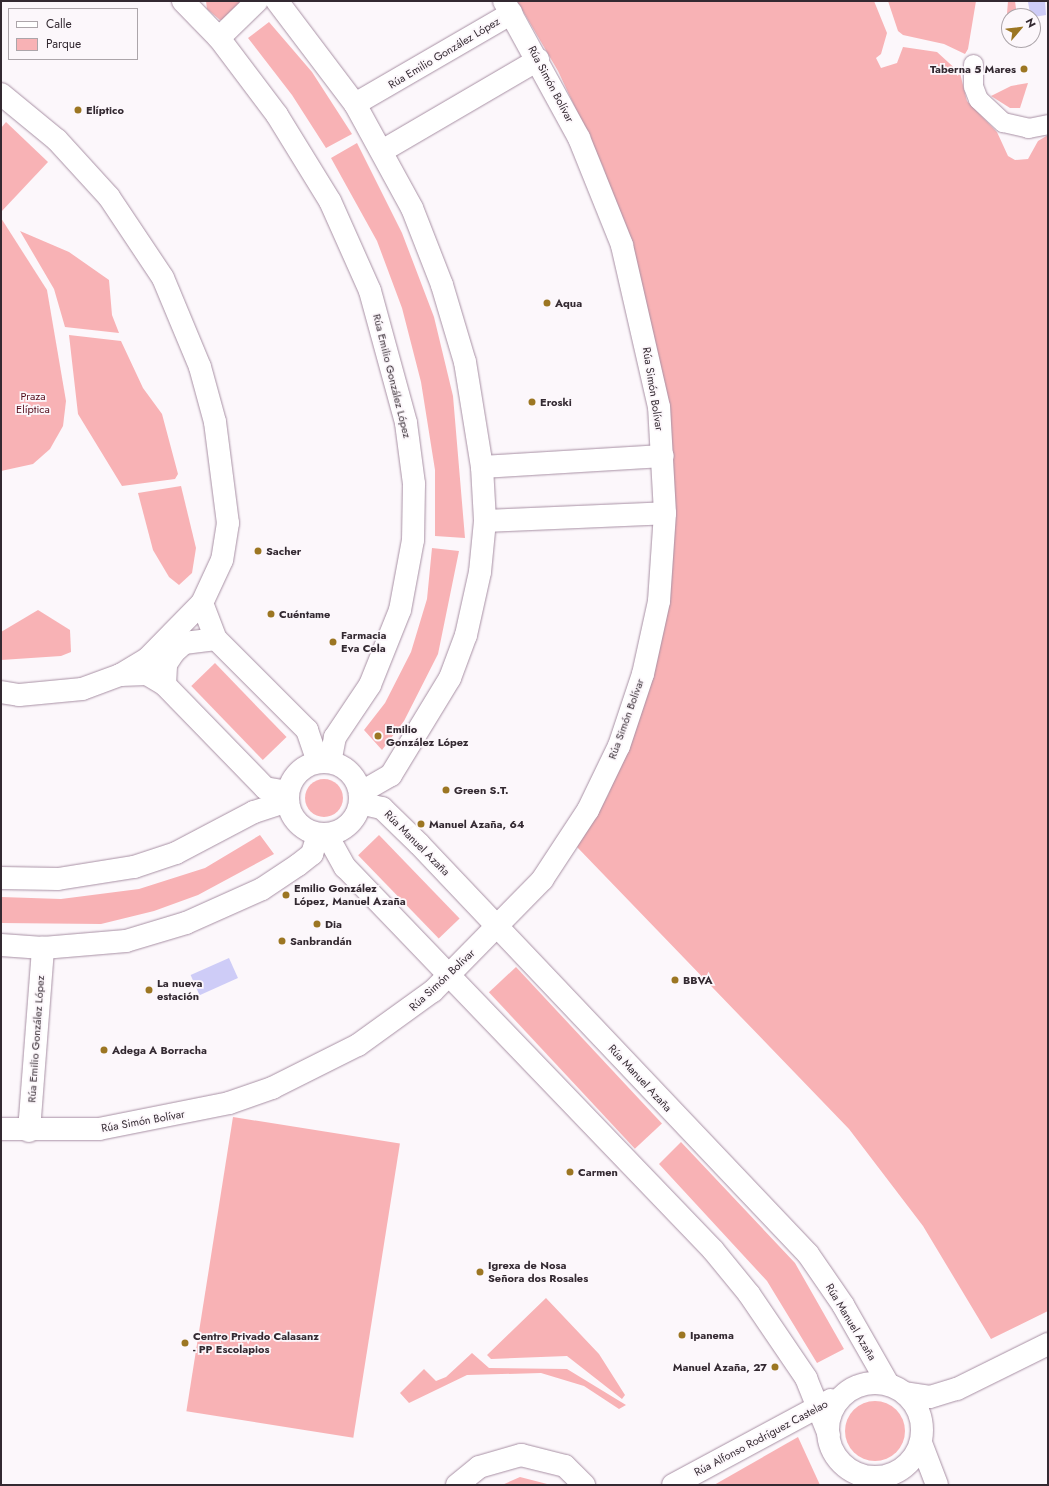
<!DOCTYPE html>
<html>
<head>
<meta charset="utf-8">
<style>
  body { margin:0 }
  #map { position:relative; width:1049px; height:1486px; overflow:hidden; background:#fcf7fb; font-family:Jost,sans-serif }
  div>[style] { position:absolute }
  .green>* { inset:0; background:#f8b2b5; transform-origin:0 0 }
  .round { border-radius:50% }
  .water>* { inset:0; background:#ceccf7; transform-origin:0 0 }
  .roads { filter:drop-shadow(0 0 1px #a890a4) drop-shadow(0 0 1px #a890a4) }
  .pedestrian>* { height:19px; margin:-9.5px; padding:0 9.5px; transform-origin:9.5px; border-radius:9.5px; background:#fff }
  .minor>* { height:22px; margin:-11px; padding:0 11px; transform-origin:11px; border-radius:11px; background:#fff }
  .minor>.ring { margin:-11px; padding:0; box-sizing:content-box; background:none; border:22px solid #fff; border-radius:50% }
  .dots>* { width:11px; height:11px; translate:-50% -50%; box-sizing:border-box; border:2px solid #fcf7fb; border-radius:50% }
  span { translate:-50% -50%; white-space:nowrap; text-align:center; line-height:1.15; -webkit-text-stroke:3.5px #fcf7fb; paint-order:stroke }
  .street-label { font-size:11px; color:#332931 }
  .poi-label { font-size:11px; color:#332931; font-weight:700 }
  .right { translate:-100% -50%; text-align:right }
  .left { translate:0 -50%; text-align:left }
  .park-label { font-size:11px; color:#550d1b }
  .frame { position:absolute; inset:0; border:2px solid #332931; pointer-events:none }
  .legend { position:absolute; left:8px; top:8px; width:130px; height:52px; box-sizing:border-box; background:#fcf7fb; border:1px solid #aca5aa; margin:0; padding:5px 7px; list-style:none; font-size:12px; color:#332931 }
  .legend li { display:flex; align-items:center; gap:8px; height:20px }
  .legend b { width:20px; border:1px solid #aca5aa }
  .north { position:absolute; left:1001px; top:8px; width:40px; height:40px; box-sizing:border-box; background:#fcf7fb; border:1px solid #aca5aa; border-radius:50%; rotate:62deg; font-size:11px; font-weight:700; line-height:16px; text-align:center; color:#332931 }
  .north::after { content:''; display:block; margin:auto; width:14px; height:18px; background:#9c7622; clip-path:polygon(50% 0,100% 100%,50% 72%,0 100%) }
</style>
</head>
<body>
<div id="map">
  <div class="green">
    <i style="clip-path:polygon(206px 1px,245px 1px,230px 19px,220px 20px,207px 9px)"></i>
    <i style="clip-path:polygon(517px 1px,874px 1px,887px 33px,881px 54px,876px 58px,881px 68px,897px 63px,903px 47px,937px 52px,960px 73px,967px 101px,997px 132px,1008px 156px,1015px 160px,1028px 159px,1038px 141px,1048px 135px,1048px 1311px,991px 1339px,923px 1226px,849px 1129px,577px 847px,608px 795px,633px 731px,667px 603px,641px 283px,603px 167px,558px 71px)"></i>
    <i style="clip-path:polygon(888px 1px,976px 1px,968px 49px,965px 54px,944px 44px,903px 35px,898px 31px)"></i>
    <i style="clip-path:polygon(1008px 1px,1015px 1px,1017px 16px,1009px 16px,1009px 39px,1005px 39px)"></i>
    <i style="clip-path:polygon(269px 22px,312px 72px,352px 134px,326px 148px,292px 95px,248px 38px)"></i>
    <i style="clip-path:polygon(1028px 83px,1020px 108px,1010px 108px,991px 96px,1011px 86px)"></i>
    <i style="clip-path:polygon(6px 122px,48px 162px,1px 212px,1px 128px)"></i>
    <i style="clip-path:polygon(357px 143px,402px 233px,434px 317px,453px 396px,465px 538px,435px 536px,435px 470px,421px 382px,402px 308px,377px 241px,331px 158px)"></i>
    <i style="clip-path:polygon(1px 218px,47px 290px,66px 401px,63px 426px,50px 449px,33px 464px,1px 471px)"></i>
    <i style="clip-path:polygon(20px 231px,69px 252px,109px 280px,112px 315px,119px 333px,65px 327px,54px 289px)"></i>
    <i style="clip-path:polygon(69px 335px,121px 341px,143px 388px,162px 414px,178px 474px,175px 479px,122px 486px,78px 414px)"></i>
    <i style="clip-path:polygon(181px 486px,196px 548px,192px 573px,179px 585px,169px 577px,153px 550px,138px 493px)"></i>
    <i style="clip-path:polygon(432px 548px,459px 551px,438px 654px,404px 721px,382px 750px,364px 730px,385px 703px,411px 652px,427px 599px)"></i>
    <i style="clip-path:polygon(38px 610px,70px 630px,71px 652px,61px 656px,1px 660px,1px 632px)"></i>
    <i style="left:215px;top:663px;width:103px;height:33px;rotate:46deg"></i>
    <i class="round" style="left:305px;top:779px;width:38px;height:38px"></i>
    <i style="clip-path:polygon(260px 835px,274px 854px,198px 895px,154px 911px,101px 924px,1px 923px,1px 897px,61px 899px,139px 889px,205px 868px)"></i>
    <i style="left:379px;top:835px;width:116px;height:29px;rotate:46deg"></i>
    <i style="left:516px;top:967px;width:214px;height:37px;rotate:47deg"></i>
    <i style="left:233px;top:1117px;width:169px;height:298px;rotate:9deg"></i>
    <i style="clip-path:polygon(681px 1142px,795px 1263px,844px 1349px,817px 1363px,767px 1281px,659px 1164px)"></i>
    <i style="clip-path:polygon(546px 1298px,599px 1354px,625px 1395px,622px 1399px,567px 1356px,491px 1359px,487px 1355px)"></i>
    <i style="clip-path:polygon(472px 1353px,489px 1368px,567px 1369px,626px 1405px,619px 1409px,584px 1386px,541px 1373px,467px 1375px,409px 1403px,400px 1393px,424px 1369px,436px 1381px,446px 1377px)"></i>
    <i class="round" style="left:845px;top:1401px;width:60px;height:60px"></i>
    <i style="clip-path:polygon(798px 1437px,820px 1485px,714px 1485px)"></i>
    <i style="clip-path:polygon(520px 1477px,551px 1485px,502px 1485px)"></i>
  </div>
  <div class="water">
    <i style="clip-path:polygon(1045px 1px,1046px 15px,1034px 17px,1033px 30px,1028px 2px)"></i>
    <i style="left:229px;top:958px;width:22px;height:42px;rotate:66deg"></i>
  </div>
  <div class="roads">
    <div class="pedestrian">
      <i style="left:973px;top:64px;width:22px;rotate:90deg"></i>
      <i style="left:973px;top:86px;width:14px;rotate:69deg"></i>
      <i style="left:978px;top:99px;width:34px;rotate:43deg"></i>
      <i style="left:1003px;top:122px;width:26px;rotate:13deg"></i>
      <i style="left:1028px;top:128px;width:20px;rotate:-11deg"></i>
    </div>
    <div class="minor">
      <i style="left:183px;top:1px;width:52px;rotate:45.8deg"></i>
      <i style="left:219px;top:38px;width:96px;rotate:53deg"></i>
      <i style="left:277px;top:115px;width:101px;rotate:58.4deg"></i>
      <i style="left:330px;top:201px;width:98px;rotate:66deg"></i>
      <i style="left:370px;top:291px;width:137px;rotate:74.7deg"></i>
      <i style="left:406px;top:423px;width:62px;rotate:82.5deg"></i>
      <i style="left:414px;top:484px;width:56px;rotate:91deg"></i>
      <i style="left:413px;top:540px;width:71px;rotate:100.5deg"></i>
      <i style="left:400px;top:610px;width:81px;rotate:111.8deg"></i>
      <i style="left:370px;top:685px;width:63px;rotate:123.9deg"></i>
      <i style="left:335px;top:737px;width:25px;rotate:101deg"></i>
      <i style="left:277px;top:1px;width:129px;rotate:52.9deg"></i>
      <i style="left:355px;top:104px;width:119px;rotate:61.3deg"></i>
      <i style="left:412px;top:208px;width:83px;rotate:68.7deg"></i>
      <i style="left:442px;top:285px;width:80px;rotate:73.4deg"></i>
      <i style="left:465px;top:362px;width:106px;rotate:80.8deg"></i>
      <i style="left:482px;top:467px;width:54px;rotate:86.8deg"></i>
      <i style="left:485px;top:521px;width:51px;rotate:95.6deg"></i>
      <i style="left:480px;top:572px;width:65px;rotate:102.5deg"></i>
      <i style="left:466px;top:635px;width:46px;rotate:110.4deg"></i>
      <i style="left:450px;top:678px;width:114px;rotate:121.3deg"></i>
      <i style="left:391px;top:775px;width:36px;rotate:150deg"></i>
      <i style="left:219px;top:38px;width:53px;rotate:-44.2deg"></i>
      <i style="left:1px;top:94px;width:72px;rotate:39.4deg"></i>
      <i style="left:57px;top:140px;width:77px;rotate:47.6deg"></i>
      <i style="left:109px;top:197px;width:97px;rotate:56.3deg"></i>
      <i style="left:163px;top:278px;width:96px;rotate:67.4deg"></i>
      <i style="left:200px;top:367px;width:57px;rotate:74.7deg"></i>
      <i style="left:215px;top:422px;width:102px;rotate:82.7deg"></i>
      <i style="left:228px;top:523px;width:37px;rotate:99deg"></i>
      <i style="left:222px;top:560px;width:47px;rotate:114.9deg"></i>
      <i style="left:202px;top:603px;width:78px;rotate:134.5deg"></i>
      <i style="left:147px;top:659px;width:31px;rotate:149deg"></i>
      <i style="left:120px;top:675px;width:40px;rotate:159.8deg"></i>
      <i style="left:82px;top:689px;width:63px;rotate:174.6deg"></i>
      <i style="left:19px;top:695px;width:18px;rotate:-171deg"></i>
      <i style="left:355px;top:104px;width:181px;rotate:-30.1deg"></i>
      <i style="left:382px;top:151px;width:181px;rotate:-30.3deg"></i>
      <i style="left:482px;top:467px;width:181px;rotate:-3.5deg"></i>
      <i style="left:485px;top:521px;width:180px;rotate:-2.5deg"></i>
      <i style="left:202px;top:603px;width:39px;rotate:69deg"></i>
      <i style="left:216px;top:639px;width:129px;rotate:45deg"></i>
      <i style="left:307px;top:730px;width:34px;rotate:71deg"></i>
      <i style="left:120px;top:675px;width:27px;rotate:-2deg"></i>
      <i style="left:147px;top:674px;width:21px;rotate:31deg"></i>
      <i style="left:165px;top:685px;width:144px;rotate:45.8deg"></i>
      <i style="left:265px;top:788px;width:23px;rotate:10deg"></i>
      <i style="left:165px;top:685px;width:21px;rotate:-87deg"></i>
      <i style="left:166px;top:664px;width:14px;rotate:-56deg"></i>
      <i style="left:174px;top:652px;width:13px;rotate:-42deg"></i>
      <i style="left:184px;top:643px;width:32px;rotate:-7deg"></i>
      <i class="ring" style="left:288px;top:762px;width:50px;height:50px"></i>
      <i style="left:360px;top:803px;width:23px;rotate:13deg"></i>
      <i style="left:382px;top:808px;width:52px;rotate:44.2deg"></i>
      <i style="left:419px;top:844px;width:565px;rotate:46.51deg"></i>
      <i style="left:808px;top:1254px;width:62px;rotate:55.5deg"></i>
      <i style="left:843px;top:1305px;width:91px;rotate:60.3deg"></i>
      <i style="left:327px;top:835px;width:37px;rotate:61deg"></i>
      <i style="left:345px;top:867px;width:531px;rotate:46.14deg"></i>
      <i style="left:713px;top:1250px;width:57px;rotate:50.7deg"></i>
      <i style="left:749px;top:1294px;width:102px;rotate:55.8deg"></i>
      <i style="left:806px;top:1378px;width:61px;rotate:68deg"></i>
      <i style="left:1px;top:878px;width:57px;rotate:1deg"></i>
      <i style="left:58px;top:879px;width:77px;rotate:-9deg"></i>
      <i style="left:134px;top:867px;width:44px;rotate:-18.4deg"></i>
      <i style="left:176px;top:853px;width:88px;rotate:-27.7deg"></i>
      <i style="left:254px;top:812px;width:36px;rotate:-18deg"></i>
      <i style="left:1px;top:945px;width:42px;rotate:4.1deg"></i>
      <i style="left:43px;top:948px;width:83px;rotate:-4.8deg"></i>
      <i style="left:126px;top:941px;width:63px;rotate:-16.7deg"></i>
      <i style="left:186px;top:923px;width:83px;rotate:-24.1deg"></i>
      <i style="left:262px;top:889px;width:43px;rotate:-33.7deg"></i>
      <i style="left:298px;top:865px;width:18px;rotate:-38deg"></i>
      <i style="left:312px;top:854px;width:21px;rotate:-73deg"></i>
      <i style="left:1px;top:1129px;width:98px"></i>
      <i style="left:99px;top:1129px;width:133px;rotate:-11.3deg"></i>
      <i style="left:229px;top:1103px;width:46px;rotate:-19.2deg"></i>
      <i style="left:272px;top:1088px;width:96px;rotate:-26.6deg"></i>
      <i style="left:358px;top:1045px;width:92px;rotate:-35.8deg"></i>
      <i style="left:433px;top:991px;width:156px;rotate:-45.5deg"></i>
      <i style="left:542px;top:880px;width:84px;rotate:-56.7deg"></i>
      <i style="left:588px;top:810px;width:71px;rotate:-64.2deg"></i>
      <i style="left:619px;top:746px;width:76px;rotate:-71.6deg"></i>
      <i style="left:643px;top:674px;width:75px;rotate:-77.6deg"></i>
      <i style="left:659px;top:601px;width:88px;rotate:-86.1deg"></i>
      <i style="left:665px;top:513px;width:106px;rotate:-93.2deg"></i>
      <i style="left:659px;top:407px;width:166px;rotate:-102.9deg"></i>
      <i style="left:622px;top:245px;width:115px;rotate:-111.9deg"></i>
      <i style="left:579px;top:138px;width:156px;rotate:-118.7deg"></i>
      <i style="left:29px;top:1131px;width:184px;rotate:-85.6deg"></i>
      <i class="ring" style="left:828px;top:1383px;width:72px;height:72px"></i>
      <i style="left:905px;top:1393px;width:25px;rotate:9deg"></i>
      <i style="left:930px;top:1397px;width:28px;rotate:-17deg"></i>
      <i style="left:957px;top:1389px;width:102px;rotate:-26.3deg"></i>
      <i style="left:921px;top:1443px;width:45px;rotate:69.1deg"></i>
      <i style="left:457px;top:1485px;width:28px;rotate:-39deg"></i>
      <i style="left:479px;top:1467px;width:44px;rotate:-15.9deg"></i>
      <i style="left:521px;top:1455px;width:45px;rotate:14deg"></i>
      <i style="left:565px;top:1466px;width:27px;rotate:45deg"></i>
      <i style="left:673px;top:1485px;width:179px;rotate:-28.3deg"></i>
    </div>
  </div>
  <div class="dots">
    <i style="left:1024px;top:69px;background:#9c7622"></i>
    <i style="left:78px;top:110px;background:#9c7622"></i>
    <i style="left:547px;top:303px;background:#9c7622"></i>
    <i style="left:532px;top:402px;background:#9c7622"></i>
    <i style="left:258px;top:551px;background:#9c7622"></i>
    <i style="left:271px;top:614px;background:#9c7622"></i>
    <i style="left:333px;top:642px;background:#9c7622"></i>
    <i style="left:378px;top:736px;background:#9c7622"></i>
    <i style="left:446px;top:790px;background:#9c7622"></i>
    <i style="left:421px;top:824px;background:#9c7622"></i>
    <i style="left:286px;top:895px;background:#9c7622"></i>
    <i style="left:317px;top:924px;background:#9c7622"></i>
    <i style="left:282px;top:941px;background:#9c7622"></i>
    <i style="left:675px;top:980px;background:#9c7622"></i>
    <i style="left:149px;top:990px;background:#9c7622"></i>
    <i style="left:104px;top:1050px;background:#9c7622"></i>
    <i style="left:570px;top:1172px;background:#9c7622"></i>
    <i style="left:480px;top:1272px;background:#9c7622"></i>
    <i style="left:682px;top:1335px;background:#9c7622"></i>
    <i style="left:185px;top:1343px;background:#9c7622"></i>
    <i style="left:775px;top:1367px;background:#9c7622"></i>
  </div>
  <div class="street-label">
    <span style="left:444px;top:53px;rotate:-31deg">Rúa Emilio González López</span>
    <span style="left:551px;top:84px;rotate:62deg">Rúa Simón Bolívar</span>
    <span style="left:392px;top:376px;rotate:76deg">Rúa Emilio González López</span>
    <span style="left:653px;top:389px;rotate:81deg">Rúa Simón Bolívar</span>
    <span style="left:626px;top:719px;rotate:-70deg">Rúa Simón Bolívar</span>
    <span style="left:417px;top:843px;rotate:45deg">Rúa Manuel Azaña</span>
    <span style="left:442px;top:980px;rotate:-43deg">Rúa Simón Bolívar</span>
    <span style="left:36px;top:1039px;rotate:-86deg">Rúa Emilio González López</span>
    <span style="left:640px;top:1078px;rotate:47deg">Rúa Manuel Azaña</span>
    <span style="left:143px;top:1121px;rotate:-10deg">Rúa Simón Bolívar</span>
    <span style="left:851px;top:1322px;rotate:59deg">Rúa Manuel Azaña</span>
    <span style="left:761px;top:1438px;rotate:-28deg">Rúa Alfonso Rodríguez Castelao</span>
  </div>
  <div class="poi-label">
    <span class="right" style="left:1016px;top:69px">Taberna 5 Mares</span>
    <span class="left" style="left:86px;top:110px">Elíptico</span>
    <span class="left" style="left:555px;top:303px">Aqua</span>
    <span class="left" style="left:540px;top:402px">Eroski</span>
    <span class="left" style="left:266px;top:551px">Sacher</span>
    <span class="left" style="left:279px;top:614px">Cuéntame</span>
    <span class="left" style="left:341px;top:642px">Farmacia<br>Eva Cela</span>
    <span class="left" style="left:386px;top:736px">Emilio<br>González López</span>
    <span class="left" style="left:454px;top:790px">Green S.T.</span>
    <span class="left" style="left:429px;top:824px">Manuel Azaña, 64</span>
    <span class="left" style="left:294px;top:895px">Emilio González<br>López, Manuel Azaña</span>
    <span class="left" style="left:325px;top:924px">Dia</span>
    <span class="left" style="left:290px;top:941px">Sanbrandán</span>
    <span class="left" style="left:683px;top:980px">BBVA</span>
    <span class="left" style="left:157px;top:990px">La nueva<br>estación</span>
    <span class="left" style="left:112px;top:1050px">Adega A Borracha</span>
    <span class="left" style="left:578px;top:1172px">Carmen</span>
    <span class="left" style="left:488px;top:1272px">Igrexa de Nosa<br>Señora dos Rosales</span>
    <span class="left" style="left:690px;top:1335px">Ipanema</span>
    <span class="left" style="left:193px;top:1343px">Centro Privado Calasanz<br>- PP Escolapios</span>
    <span class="right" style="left:767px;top:1367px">Manuel Azaña, 27</span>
  </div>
  <div class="park-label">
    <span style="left:33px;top:403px">Praza<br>Elíptica</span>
  </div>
  <div class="frame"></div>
  <ul class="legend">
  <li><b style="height:5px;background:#fff"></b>Calle</li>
  <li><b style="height:11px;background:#f8b2b5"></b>Parque</li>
  </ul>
  <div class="north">N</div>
</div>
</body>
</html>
